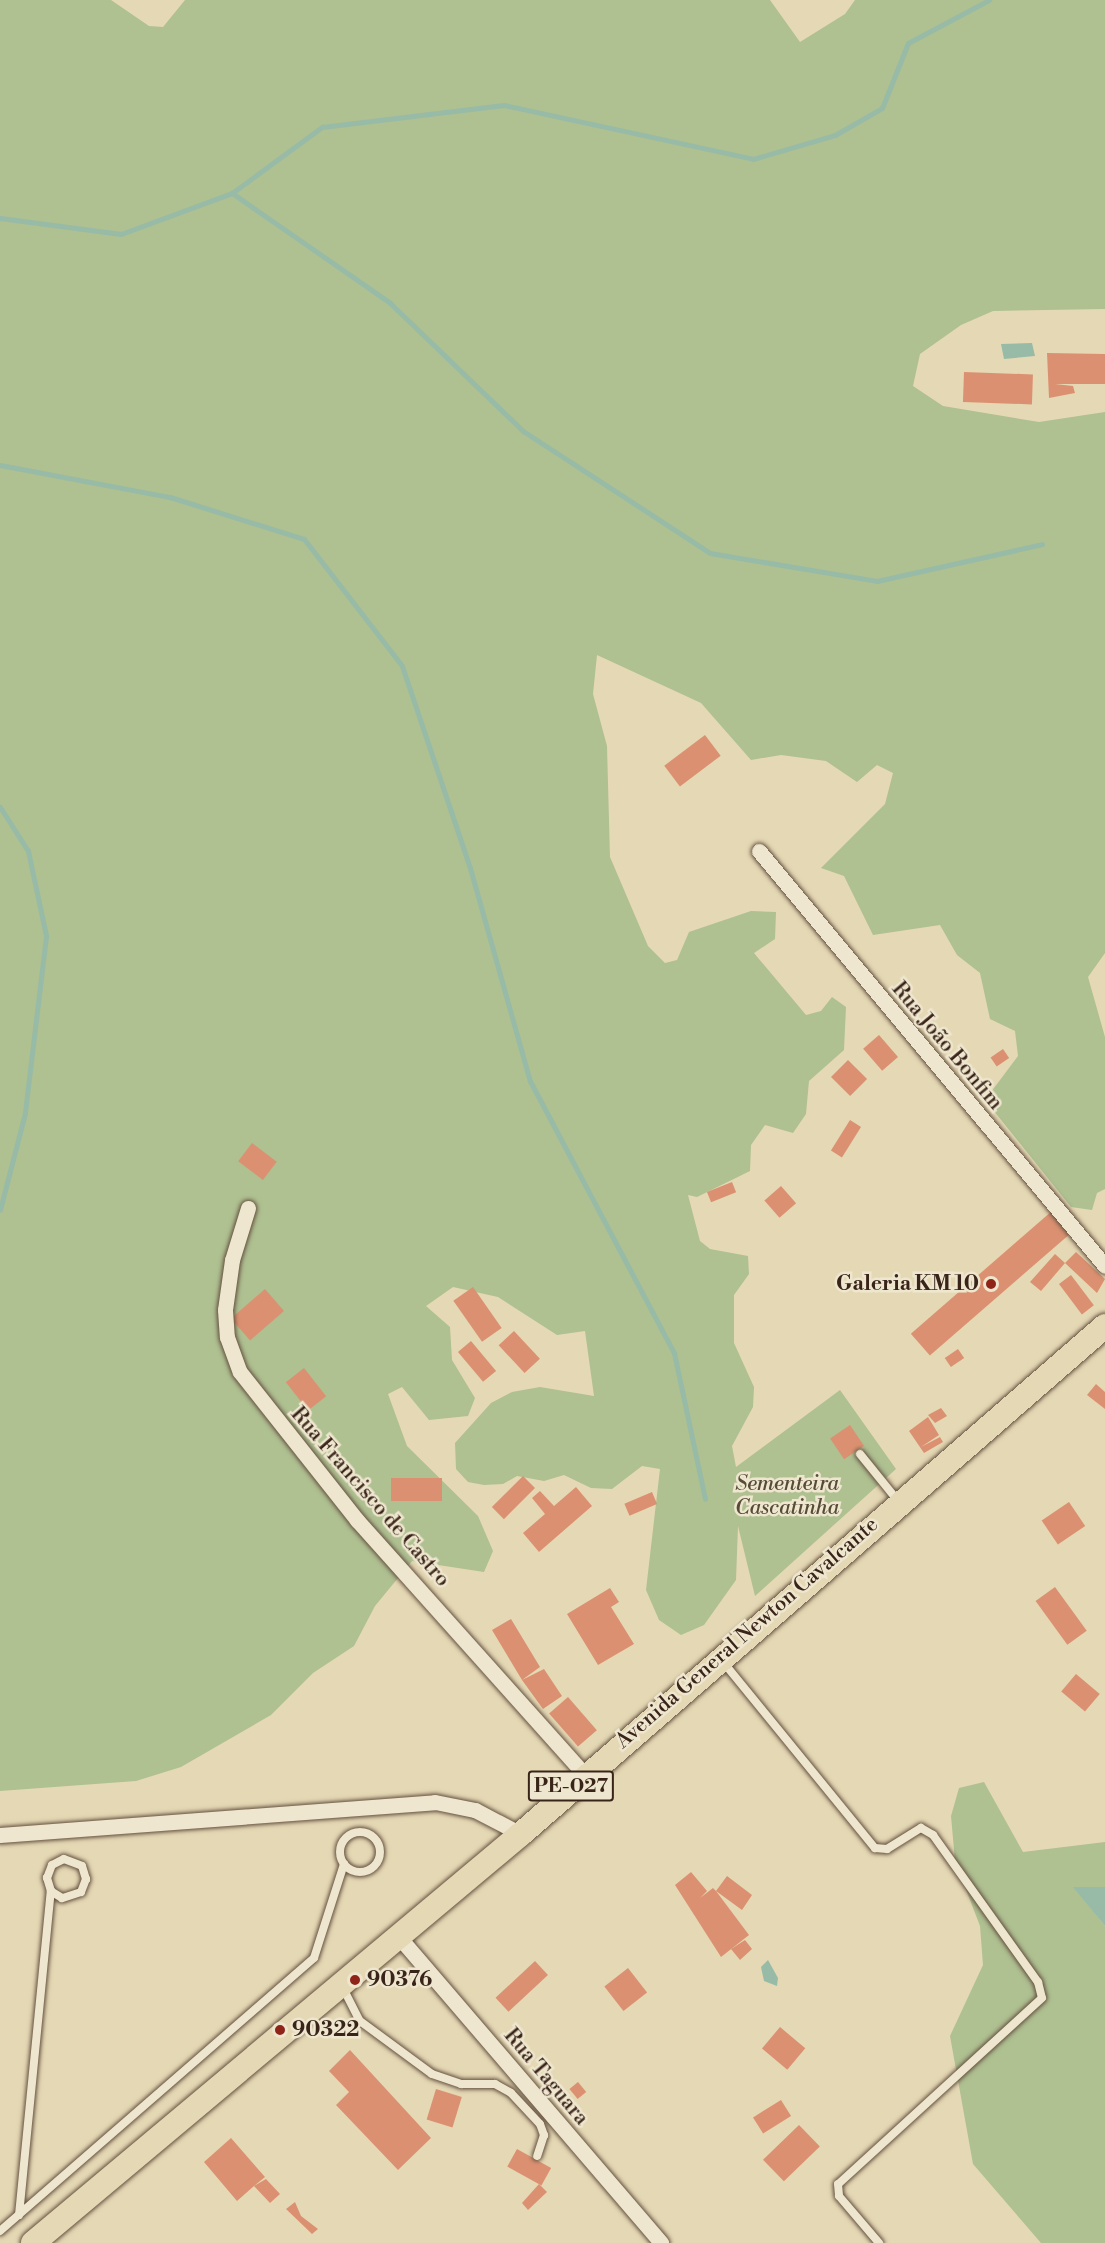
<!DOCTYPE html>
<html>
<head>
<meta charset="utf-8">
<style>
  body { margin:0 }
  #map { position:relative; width:1105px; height:2243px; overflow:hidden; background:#e5d8b4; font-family:"Libre Bodoni",serif }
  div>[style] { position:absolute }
  .green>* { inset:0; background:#afc091 }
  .water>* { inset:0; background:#97bba7 }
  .stream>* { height:5px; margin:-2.5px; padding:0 2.5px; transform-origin:2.5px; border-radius:2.5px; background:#97bba7 }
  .building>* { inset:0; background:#db9171; transform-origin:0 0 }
  .roads { filter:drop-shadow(0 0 2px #645140) drop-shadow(0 0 2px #645140) }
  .service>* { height:8px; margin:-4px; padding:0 4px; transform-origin:4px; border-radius:4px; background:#eee6ce }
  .service>.ring { margin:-4px; padding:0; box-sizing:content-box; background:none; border:8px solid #eee6ce; border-radius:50% }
  .minor>* { height:15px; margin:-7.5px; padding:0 7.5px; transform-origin:7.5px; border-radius:7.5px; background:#eee6ce }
  .primary>* { height:24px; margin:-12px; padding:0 12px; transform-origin:12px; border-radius:12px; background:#e5d8b4 }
  .dots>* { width:16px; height:16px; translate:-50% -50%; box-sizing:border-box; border:3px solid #eee6ce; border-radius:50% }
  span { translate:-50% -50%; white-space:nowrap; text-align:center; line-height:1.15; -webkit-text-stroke:5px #eee6ce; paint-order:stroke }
  .shield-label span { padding:2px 4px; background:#eee6ce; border:2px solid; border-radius:4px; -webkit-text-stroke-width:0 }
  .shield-label { font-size:20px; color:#392419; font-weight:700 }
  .street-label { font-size:21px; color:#392419 }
  .poi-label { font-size:21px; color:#392419; font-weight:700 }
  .right { translate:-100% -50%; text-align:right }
  .left { translate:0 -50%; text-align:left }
  .park-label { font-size:21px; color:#564b37; font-style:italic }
</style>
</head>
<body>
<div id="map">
  <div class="green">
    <i style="clip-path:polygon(0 0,111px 0,149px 26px,163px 27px,185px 0,770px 0,800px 42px,845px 14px,855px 0,1105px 0,1105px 309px,993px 311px,961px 325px,920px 354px,913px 386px,943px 406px,1039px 422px,1105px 412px,1105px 953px,1088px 977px,1105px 1037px,1105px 1189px,1097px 1193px,1092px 1210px,1071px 1207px,985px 1100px,1018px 1056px,1015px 1031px,990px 1019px,980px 973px,957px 955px,940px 925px,873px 935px,844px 876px,821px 868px,885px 804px,893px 773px,877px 765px,857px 782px,826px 761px,781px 755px,751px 760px,701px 703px,597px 655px,593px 694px,607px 746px,610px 857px,648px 946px,665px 963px,677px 960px,689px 932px,751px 911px,776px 912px,775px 939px,754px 953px,806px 1015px,821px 1011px,832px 997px,846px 1007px,844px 1050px,809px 1081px,806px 1114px,793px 1133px,765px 1125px,751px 1145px,750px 1171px,697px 1197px,688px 1195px,700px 1241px,710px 1249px,748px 1256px,749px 1274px,734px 1295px,734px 1343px,754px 1387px,753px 1407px,732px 1446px,736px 1467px,840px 1390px,896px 1469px,755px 1596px,738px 1526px,736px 1580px,704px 1625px,681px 1635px,659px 1620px,646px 1590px,660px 1469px,642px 1466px,612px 1489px,591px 1488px,564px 1475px,544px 1481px,517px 1476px,503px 1484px,484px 1485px,468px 1482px,456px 1469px,455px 1443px,491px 1403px,512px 1392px,540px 1387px,594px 1396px,585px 1331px,557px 1335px,498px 1297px,453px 1287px,426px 1306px,450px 1327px,452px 1360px,475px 1398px,468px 1416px,429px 1420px,402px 1387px,388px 1394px,407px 1446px,478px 1516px,493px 1551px,484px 1572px,412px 1561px,375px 1606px,354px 1646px,313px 1673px,271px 1715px,181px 1767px,136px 1781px,0 1791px)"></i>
    <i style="clip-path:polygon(984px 1782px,1023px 1852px,1105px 1842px,1105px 1887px,1074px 1887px,1105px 1926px,1105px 2243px,1041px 2243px,973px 2164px,950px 2036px,983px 1965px,980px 1926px,955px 1861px,951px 1816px,959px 1788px)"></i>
  </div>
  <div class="water">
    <i style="clip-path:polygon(1032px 343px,1035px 356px,1004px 359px,1001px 344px)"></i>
    <i style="clip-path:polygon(1073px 1887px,1105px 1887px,1105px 1926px)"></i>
    <i style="clip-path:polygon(768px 1960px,778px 1978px,777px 1986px,764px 1981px,761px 1967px)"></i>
  </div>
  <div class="stream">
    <i style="left:232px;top:193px;width:193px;rotate:34.8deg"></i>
    <i style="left:390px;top:303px;width:185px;rotate:43.9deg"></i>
    <i style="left:523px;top:431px;width:223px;rotate:33.1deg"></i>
    <i style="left:710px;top:553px;width:169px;rotate:9.5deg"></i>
    <i style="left:877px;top:581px;width:169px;rotate:-12.6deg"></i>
    <i style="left:0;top:218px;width:122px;rotate:7.5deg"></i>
    <i style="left:121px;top:234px;width:118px;rotate:-20.3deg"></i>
    <i style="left:232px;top:193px;width:112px;rotate:-36.3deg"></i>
    <i style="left:322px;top:127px;width:183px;rotate:-6.9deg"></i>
    <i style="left:504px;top:105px;width:255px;rotate:12.2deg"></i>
    <i style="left:753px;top:159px;width:85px;rotate:-16.3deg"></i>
    <i style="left:835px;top:135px;width:54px;rotate:-29.9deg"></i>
    <i style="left:882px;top:108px;width:70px;rotate:-68.2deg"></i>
    <i style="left:908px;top:43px;width:92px;rotate:-28deg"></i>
    <i style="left:0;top:465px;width:173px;rotate:10.7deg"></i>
    <i style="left:170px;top:497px;width:140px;rotate:17.4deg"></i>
    <i style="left:304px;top:539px;width:160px;rotate:52.3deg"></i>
    <i style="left:402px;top:666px;width:213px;rotate:71.4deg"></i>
    <i style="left:470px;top:868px;width:221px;rotate:74.3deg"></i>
    <i style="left:530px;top:1081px;width:308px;rotate:62.1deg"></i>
    <i style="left:674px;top:1353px;width:149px;rotate:78deg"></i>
    <i style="left:0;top:807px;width:52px;rotate:57.5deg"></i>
    <i style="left:28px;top:851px;width:87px;rotate:78deg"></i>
    <i style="left:46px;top:936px;width:178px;rotate:96.8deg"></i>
    <i style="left:25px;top:1113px;width:100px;rotate:104.5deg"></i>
  </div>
  <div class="building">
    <i style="clip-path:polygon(1047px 353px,1105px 354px,1105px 384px,1055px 384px,1073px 386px,1075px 393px,1049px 398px)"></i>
    <i style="left:964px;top:372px;width:69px;height:30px;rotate:2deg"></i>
    <i style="left:705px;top:735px;width:26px;height:51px;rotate:53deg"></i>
    <i style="left:879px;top:1035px;width:29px;height:21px;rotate:49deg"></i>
    <i style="left:1003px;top:1049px;width:11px;height:15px;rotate:56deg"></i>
    <i style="left:848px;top:1060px;width:27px;height:24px;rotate:45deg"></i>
    <i style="left:850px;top:1120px;width:13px;height:36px;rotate:32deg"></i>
    <i style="left:252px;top:1143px;width:31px;height:23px;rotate:37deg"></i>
    <i style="left:732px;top:1182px;width:11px;height:27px;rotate:68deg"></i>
    <i style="left:781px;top:1186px;width:23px;height:22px;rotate:49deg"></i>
    <i style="left:1052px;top:1211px;width:29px;height:187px;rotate:49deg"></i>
    <i style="clip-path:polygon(1076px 1252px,1105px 1279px,1097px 1293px,1065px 1263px,1041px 1291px,1030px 1282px,1055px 1254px,1065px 1263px)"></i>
    <i style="left:1071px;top:1275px;width:38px;height:15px;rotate:53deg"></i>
    <i style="left:473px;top:1287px;width:50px;height:24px;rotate:55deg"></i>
    <i style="left:265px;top:1289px;width:29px;height:45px;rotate:49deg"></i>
    <i style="left:514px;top:1331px;width:38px;height:21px;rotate:47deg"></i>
    <i style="left:471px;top:1341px;width:39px;height:17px;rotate:50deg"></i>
    <i style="left:958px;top:1349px;width:11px;height:16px;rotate:56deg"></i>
    <i style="left:304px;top:1368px;width:36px;height:23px;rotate:52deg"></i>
    <i style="clip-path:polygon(1096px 1384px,1105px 1392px,1105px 1409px,1087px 1395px)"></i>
    <i style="clip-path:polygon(941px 1408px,947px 1416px,935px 1423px,928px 1415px)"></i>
    <i style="clip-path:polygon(928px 1417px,939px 1435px,921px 1447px,940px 1437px,943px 1442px,924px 1453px,909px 1431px)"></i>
    <i style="left:850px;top:1425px;width:25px;height:24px;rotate:56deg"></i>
    <i style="left:523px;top:1476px;width:17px;height:44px;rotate:45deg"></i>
    <i style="left:442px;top:1478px;width:23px;height:51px;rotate:90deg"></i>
    <i style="clip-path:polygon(576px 1487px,592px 1506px,539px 1552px,523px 1533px,545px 1514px,532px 1498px,540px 1491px,554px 1506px)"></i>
    <i style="left:652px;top:1492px;width:13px;height:30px;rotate:67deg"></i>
    <i style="left:1069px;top:1502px;width:29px;height:33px;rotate:56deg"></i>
    <i style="left:1055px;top:1587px;width:54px;height:24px;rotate:54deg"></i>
    <i style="clip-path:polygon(610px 1588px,619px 1602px,611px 1607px,634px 1644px,598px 1665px,567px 1614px)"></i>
    <i style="clip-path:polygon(511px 1619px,540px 1667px,522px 1680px,544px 1669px,562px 1696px,543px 1709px,522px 1680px,492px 1630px)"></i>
    <i style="left:1076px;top:1674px;width:31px;height:23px;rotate:40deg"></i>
    <i style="left:568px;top:1697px;width:44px;height:25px;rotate:49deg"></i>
    <i style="clip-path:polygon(691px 1872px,707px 1891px,700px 1898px,713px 1888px,716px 1891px,727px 1876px,752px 1895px,742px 1910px,716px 1891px,749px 1935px,721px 1957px,675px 1885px)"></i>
    <i style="clip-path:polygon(745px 1940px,752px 1949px,740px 1960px,731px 1949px)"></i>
    <i style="left:535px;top:1961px;width:19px;height:54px;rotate:47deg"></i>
    <i style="left:628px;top:1968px;width:31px;height:30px;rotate:52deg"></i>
    <i style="left:780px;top:2027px;width:33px;height:28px;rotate:40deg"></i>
    <i style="clip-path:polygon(350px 2050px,431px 2138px,398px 2170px,336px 2105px,349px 2092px,329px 2071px)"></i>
    <i style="left:578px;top:2082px;width:13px;height:11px;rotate:51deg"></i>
    <i style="left:436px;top:2089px;width:27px;height:32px;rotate:17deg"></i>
    <i style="left:781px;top:2100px;width:19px;height:33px;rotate:58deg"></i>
    <i style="left:799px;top:2125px;width:30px;height:50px;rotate:46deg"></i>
    <i style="clip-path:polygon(231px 2138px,265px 2177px,254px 2186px,266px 2179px,280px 2194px,270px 2203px,254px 2186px,237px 2201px,204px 2162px)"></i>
    <i style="left:517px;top:2149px;width:39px;height:20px;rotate:29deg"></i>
    <i style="clip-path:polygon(539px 2184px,547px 2192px,528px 2210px,522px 2203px)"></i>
    <i style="clip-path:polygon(295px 2202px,301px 2216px,318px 2229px,312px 2234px,286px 2209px)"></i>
  </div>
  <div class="roads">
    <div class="service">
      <i style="left:860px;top:1454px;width:60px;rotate:51deg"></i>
      <i style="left:724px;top:1663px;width:239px;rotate:50.8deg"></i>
      <i style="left:875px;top:1848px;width:12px;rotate:5deg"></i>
      <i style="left:887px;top:1849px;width:40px;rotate:-32deg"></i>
      <i style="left:921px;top:1828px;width:14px;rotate:30deg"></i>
      <i style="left:933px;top:1835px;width:181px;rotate:54.5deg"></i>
      <i style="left:1038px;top:1982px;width:16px;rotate:76deg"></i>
      <i style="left:1042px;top:1998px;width:276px;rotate:137.6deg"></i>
      <i style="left:838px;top:2184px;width:12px;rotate:85deg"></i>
      <i style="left:839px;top:2196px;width:62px;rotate:49.6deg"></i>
      <i class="ring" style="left:340px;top:1832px;width:32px;height:32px"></i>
      <i style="left:343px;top:1988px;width:37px;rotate:63deg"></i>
      <i style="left:360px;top:2021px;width:89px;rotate:36.4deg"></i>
      <i style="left:432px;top:2074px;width:31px;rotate:19deg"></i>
      <i style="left:461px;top:2084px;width:34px"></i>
      <i style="left:495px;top:2084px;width:18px;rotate:29deg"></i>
      <i style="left:511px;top:2093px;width:42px;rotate:46.9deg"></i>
      <i style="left:540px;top:2124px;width:12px;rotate:70deg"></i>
      <i style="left:544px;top:2135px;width:22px;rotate:108deg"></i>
      <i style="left:19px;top:2215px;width:326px;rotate:-84.4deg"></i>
      <i style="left:51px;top:1891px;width:14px;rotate:-107deg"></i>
      <i style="left:47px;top:1878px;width:14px;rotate:-69deg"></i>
      <i style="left:52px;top:1865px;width:13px;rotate:-27deg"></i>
      <i style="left:64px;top:1859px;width:19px;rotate:21deg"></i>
      <i style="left:82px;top:1866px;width:14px;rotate:73deg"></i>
      <i style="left:86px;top:1879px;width:14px;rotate:111deg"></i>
      <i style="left:81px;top:1892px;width:20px;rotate:162deg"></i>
      <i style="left:62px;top:1898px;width:13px;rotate:-148deg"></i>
      <i style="left:0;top:2231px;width:416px;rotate:-41deg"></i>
      <i style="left:314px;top:1958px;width:99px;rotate:-72.3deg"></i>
    </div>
    <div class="minor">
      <i style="left:759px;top:851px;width:540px;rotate:50.18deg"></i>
      <i style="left:248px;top:1208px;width:54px;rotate:107.1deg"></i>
      <i style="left:232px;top:1260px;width:50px;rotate:98deg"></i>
      <i style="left:225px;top:1310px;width:27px;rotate:86deg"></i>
      <i style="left:227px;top:1337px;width:37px;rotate:70deg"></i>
      <i style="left:240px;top:1372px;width:189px;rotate:51.7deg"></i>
      <i style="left:357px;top:1520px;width:341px;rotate:48.2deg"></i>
      <i style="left:0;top:1835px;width:436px;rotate:-4.3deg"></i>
      <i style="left:435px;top:1802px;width:41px;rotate:11.3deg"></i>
      <i style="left:475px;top:1810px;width:52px;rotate:27.6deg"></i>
      <i style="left:399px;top:1937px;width:403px;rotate:49.4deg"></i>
    </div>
    <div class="primary">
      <i style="left:33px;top:2243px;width:637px;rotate:-39.97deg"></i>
      <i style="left:521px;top:1834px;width:774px;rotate:-41.02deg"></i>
    </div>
  </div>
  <div class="dots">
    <i style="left:991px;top:1284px;background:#8f2418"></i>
    <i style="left:355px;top:1980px;background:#8f2418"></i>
    <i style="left:280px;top:2030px;background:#8f2418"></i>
  </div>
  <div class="shield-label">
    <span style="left:571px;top:1786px">PE-027</span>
  </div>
  <div class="street-label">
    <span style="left:947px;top:1046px;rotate:50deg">Rua João Bonfim</span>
    <span style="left:370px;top:1497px;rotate:49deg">Rua Francisco de Castro</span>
    <span style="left:747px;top:1633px;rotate:-41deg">Avenida General Newton Cavalcante</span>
    <span style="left:546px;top:2077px;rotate:50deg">Rua Taguara</span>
  </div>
  <div class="poi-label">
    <span class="right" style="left:979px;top:1284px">Galeria KM 10</span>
    <span class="left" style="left:367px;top:1980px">90376</span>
    <span class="left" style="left:292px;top:2030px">90322</span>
  </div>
  <div class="park-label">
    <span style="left:787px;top:1496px">Sementeira<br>Cascatinha</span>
  </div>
</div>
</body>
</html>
